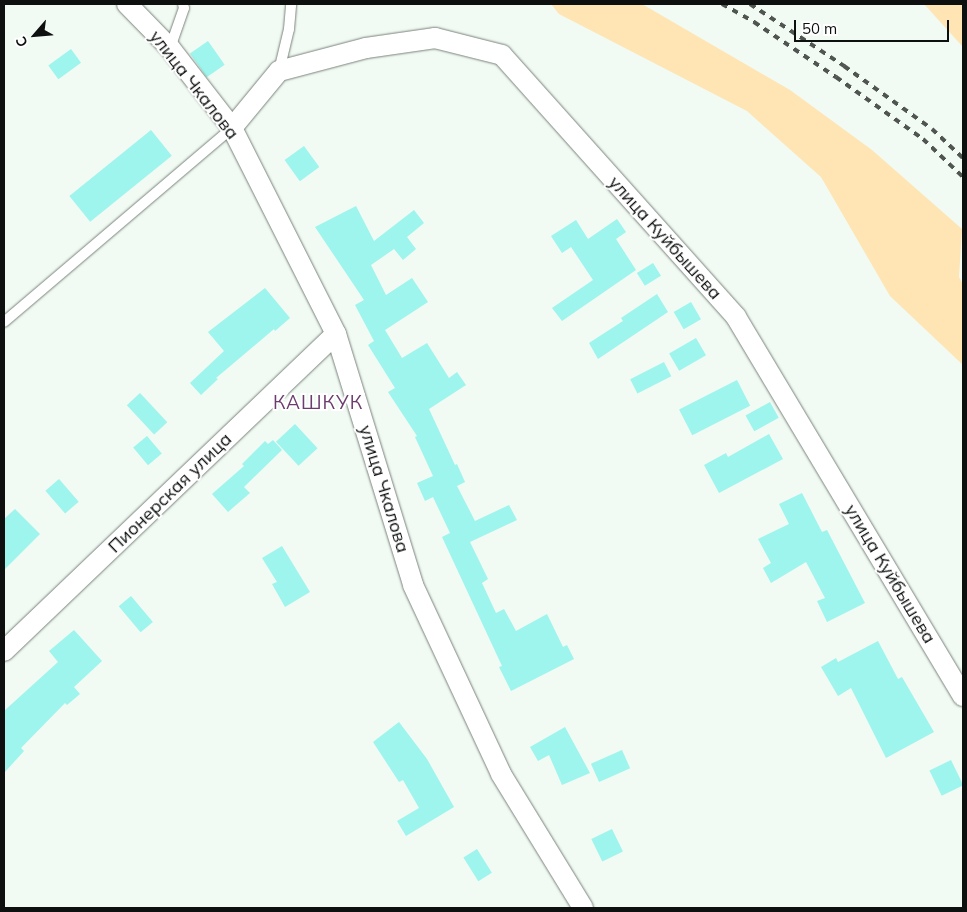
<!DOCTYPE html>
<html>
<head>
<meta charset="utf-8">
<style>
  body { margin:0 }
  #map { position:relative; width:967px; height:912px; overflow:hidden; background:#f1faf3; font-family:Mulish,sans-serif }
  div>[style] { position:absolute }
  .green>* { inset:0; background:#fee5b3 }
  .building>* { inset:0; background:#9df5ed; transform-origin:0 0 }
  .roads { filter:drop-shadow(0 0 1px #7a837c) drop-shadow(0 0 1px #7a837c) }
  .service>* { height:10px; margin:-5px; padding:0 5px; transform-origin:5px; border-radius:5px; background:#fff }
  .minor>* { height:20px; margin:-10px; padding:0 10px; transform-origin:10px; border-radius:10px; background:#fff }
  .rail>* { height:4px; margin-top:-2px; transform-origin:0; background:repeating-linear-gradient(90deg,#505551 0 6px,transparent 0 12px) }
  span { translate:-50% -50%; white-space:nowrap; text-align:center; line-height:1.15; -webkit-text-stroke:4px #fff; paint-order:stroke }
  .street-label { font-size:18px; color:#0d100e }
  .neighbourhood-label { font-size:19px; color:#6d3c6e; letter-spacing:1px }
  .frame { position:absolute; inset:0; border:5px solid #0d100e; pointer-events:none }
  .north { position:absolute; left:10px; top:10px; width:50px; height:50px; -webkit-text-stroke:4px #fff; paint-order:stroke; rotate:243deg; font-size:14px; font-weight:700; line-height:20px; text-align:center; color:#0d100e }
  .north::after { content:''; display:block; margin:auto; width:18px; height:22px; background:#0d100e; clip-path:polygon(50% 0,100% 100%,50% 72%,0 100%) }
  .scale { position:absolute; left:794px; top:20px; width:155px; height:22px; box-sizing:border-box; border:2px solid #0d100e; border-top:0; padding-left:6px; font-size:15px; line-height:18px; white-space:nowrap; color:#0d100e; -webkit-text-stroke:4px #fff; paint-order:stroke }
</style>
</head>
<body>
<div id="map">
  <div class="green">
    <i style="clip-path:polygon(551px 4px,642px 4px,790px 90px,872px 150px,962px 229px,959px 277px,963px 284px,963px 365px,890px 296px,821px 177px,747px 111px,559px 14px)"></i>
    <i style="clip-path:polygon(924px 4px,963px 4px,963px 47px)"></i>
  </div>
  <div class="building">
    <i style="left:208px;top:41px;width:29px;height:22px;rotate:55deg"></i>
    <i style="left:71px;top:49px;width:17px;height:28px;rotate:54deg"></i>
    <i style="left:151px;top:130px;width:33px;height:105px;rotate:51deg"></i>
    <i style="left:304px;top:146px;width:26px;height:24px;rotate:54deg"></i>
    <i style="clip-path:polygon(356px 206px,374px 241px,414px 210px,424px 223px,407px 237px,416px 249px,403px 260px,394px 249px,371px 265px,386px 295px,412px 278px,428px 302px,385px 330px,402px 358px,427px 343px,449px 378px,457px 372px,466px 385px,429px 409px,455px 465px,457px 464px,465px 482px,457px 486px,475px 521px,509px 505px,517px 520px,470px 542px,488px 579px,482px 583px,496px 613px,504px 609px,516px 631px,547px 614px,563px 647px,567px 645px,574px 659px,511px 691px,499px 667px,502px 666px,442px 537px,450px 533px,433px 497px,425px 501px,417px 483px,433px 476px,415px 437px,417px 436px,388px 392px,395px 388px,368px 345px,374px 341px,355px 305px,364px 300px,315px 227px)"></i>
    <i style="clip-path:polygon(617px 219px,626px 232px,616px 239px,636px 270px,562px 321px,552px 308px,593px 280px,571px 247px,562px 253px,551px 236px,576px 220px,588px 239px)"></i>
    <i style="left:653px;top:263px;width:15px;height:19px;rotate:58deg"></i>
    <i style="clip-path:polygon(265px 288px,290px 318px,275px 331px,274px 329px,216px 378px,218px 379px,201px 395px,190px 383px,224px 351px,208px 332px)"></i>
    <i style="clip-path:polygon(657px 294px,668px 312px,598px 359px,589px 343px,623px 321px,621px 318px)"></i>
    <i style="left:691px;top:302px;width:20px;height:20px;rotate:60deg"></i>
    <i style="left:696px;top:338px;width:20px;height:31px;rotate:60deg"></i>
    <i style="left:664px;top:362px;width:16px;height:38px;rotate:63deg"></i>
    <i style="left:737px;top:380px;width:29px;height:65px;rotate:63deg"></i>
    <i style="left:140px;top:393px;width:40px;height:18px;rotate:47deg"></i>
    <i style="left:770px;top:402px;width:18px;height:28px;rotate:61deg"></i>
    <i style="left:295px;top:424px;width:33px;height:26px;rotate:47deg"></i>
    <i style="clip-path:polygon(769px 434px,783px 459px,719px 493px,704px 465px,726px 453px,728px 457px)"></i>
    <i style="left:147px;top:436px;width:23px;height:18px;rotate:50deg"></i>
    <i style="clip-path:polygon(273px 440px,282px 450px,244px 487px,250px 493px,228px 512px,212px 494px,244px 466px,242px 464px,265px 441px,268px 444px)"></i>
    <i style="left:59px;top:479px;width:30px;height:18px;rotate:49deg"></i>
    <i style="clip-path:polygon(802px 493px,822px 532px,827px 530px,865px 603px,827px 622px,817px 601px,825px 598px,806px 562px,771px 583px,763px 568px,771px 563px,758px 539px,789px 524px,779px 504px)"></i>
    <i style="clip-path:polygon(15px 509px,40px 534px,4px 570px,4px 519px)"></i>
    <i style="clip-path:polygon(282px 546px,310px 592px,285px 607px,272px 584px,277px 582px,262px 558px)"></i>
    <i style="left:131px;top:596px;width:34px;height:16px;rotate:50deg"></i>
    <i style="clip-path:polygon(74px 630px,102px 661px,74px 687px,80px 694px,67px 705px,65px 703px,21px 748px,24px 751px,4px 773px,4px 711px,58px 662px,49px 651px)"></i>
    <i style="clip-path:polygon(878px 641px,898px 679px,902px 677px,934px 732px,886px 758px,851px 688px,838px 696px,821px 667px,836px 658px,838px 662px)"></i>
    <i style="clip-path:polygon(399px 722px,427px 759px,454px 807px,406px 836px,397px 821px,419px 808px,403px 780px,399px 782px,373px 742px)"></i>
    <i style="clip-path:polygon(565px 727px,590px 773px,562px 785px,549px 755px,538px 761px,530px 747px)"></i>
    <i style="left:622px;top:750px;width:20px;height:34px;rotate:66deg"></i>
    <i style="left:951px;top:760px;width:28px;height:24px;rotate:64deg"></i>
    <i style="left:612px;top:829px;width:25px;height:23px;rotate:64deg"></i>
    <i style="left:477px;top:849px;width:28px;height:16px;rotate:58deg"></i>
  </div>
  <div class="roads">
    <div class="service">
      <i style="left:170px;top:48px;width:42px;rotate:-70.7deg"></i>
      <i style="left:184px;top:8px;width:4px;rotate:-104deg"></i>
      <i style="left:279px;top:71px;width:43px;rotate:-76.6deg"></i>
      <i style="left:289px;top:29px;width:25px;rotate:-85deg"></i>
      <i style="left:4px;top:322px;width:299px;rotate:-40.4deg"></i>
    </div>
    <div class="minor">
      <i style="left:127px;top:4px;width:62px;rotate:45.7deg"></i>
      <i style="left:170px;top:48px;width:101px;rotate:52.2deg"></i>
      <i style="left:232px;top:128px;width:231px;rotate:63.2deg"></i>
      <i style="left:336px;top:334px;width:263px;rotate:72.9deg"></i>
      <i style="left:413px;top:585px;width:208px;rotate:65deg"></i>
      <i style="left:501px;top:774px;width:157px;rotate:58.5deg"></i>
      <i style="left:232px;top:128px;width:74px;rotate:-50.5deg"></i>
      <i style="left:279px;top:71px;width:90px;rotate:-14.8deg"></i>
      <i style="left:366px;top:48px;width:70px;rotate:-8.2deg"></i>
      <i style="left:435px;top:38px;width:69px;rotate:14.2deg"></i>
      <i style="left:502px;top:55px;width:351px;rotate:48.2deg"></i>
      <i style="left:736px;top:317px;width:442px;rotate:59.1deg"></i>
      <i style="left:4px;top:651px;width:459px;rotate:-43.7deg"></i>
    </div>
  </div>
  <div class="rail">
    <i style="left:722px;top:4px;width:37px;rotate:29deg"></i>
    <i style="left:754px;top:22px;width:99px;rotate:33.9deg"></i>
    <i style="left:836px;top:77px;width:107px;rotate:35.5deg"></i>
    <i style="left:923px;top:139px;width:55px;rotate:43.5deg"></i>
    <i style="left:750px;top:4px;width:113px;rotate:33.4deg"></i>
    <i style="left:844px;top:66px;width:108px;rotate:35.6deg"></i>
    <i style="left:932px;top:129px;width:42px;rotate:43.1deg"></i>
  </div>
  <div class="street-label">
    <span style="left:194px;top:85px;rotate:52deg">улица Чкалова</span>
    <span style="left:665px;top:238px;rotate:48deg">улица Куйбышева</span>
    <span style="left:384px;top:489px;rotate:73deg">улица Чкалова</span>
    <span style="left:170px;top:493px;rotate:-44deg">Пионерская улица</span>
    <span style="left:890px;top:574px;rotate:59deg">улица Куйбышева</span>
  </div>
  <div class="neighbourhood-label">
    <span style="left:318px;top:403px">КАШКУК</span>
  </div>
  <div class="frame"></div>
  <div class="north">С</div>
  <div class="scale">50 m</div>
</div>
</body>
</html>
